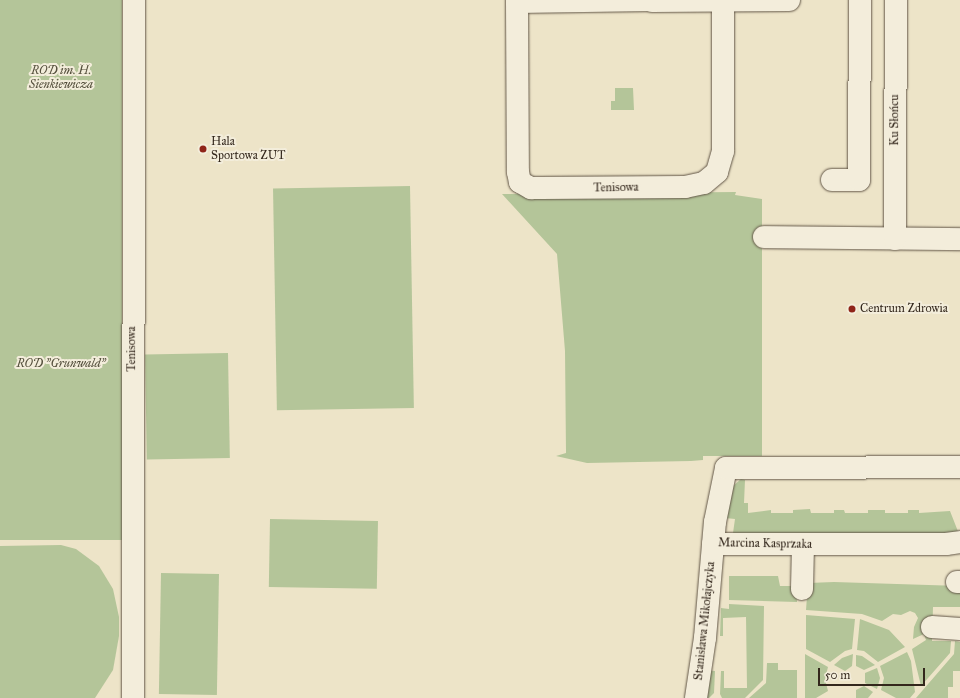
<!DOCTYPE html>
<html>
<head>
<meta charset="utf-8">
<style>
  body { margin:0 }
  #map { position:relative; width:960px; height:698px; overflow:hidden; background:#ede4c8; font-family:"IM FELL Great Primer",serif }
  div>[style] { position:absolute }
  .green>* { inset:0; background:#b4c599; transform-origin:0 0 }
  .roads { filter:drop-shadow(0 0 1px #625647) drop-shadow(0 0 1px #625647) }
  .minor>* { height:22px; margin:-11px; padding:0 11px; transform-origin:11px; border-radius:11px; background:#f3eddb }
  .dots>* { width:11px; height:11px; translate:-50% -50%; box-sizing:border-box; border:2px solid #f3eddb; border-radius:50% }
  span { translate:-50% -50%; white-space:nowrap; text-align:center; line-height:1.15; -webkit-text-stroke:4px #f3eddb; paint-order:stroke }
  .park-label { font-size:12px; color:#534e3b; font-style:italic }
  .street-label { font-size:12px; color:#33271c }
  .poi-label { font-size:12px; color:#33271c }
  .left { translate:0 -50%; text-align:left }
  .scale { position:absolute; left:818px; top:668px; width:107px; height:18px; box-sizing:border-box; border:2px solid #33271c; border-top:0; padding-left:5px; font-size:12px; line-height:14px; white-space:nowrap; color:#33271c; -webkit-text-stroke:3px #f3eddb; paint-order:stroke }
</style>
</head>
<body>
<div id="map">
  <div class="green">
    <i style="left:0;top:0;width:122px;height:540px"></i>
    <i style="clip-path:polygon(615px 88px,633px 88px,634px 110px,611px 110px,611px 101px,615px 101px)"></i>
    <i style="left:410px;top:186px;width:222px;height:137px;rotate:89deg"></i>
    <i style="clip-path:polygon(736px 192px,735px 195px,762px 199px,762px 456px,703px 456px,703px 460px,691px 461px,587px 463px,556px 456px,566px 453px,565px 351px,557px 254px,502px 194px)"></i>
    <i style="left:228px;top:353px;width:105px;height:83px;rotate:89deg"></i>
    <i style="clip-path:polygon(741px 479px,745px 480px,744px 503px,748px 503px,748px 513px,771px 510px,771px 513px,793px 513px,793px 510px,810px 509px,811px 513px,834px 513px,834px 510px,844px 510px,845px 513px,868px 513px,868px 510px,885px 510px,885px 513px,908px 513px,908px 510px,919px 510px,919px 513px,950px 511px,959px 534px,732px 540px,735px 519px,725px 518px,732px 487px)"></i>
    <i style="left:270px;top:519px;width:108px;height:68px;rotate:1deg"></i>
    <i style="clip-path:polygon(61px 545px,76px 549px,99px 566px,113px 589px,119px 617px,119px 636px,113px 670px,95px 698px,0 698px,0 546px)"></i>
    <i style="left:161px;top:573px;width:58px;height:121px;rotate:1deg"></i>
    <i style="clip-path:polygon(729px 576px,778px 576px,780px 586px,796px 586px,797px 602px,729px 600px)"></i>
    <i style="clip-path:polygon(834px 582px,960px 586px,960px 607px,933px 607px,932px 641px,951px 641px,950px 653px,921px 686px,912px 649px,926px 640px,924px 634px,913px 639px,914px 627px,918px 618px,915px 613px,910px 611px,901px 615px,893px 614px,882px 621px,862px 614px,806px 610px,808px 583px)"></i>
    <i style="clip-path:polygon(729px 604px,764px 606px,763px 680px,745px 698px,722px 698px,720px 694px,721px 671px,724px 671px,724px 688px,747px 688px,746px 617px,723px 618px,723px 636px,720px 636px,721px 608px,729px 609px)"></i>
    <i style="clip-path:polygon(806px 615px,855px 619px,852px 649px,845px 651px,830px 662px,806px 649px)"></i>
    <i style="clip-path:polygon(860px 619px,889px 630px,905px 647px,878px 662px,864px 651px,857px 650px)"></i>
    <i style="clip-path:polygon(955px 641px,960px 642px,960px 671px,953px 671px,953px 687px,948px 687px,948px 698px,916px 698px,954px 654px)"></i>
    <i style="clip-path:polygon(907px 652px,911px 661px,915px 692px,910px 698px,896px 698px,881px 690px,884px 678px,880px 666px)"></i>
    <i style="clip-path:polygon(805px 654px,828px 667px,825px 679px,828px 691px,816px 698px,805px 698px)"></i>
    <i style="clip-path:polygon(853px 654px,852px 666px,845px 671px,834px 665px,842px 658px)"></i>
    <i style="clip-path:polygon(856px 655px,862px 656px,875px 665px,864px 670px,856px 666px)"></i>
    <i style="clip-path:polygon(767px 663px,778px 663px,778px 670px,797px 670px,797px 698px,749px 698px,766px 683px)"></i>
    <i style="clip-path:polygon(877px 668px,880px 678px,877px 689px,865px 683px,865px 673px)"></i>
    <i style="clip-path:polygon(704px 670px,715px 671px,714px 693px,709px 698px,699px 698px)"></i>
    <i style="clip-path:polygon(864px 686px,873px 692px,868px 698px,856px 698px,856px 690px)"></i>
  </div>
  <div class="roads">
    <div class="minor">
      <i style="left:517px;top:0;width:2px;rotate:90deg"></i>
      <i style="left:517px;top:2px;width:135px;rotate:-0.8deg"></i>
      <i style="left:652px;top:1px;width:137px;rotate:-0.4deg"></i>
      <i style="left:517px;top:2px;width:170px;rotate:89.7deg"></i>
      <i style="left:518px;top:172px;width:10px;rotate:79deg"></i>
      <i style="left:520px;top:182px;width:13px;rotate:29deg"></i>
      <i style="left:531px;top:188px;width:10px"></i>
      <i style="left:541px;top:188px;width:144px;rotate:-0.4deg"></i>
      <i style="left:685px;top:187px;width:19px;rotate:-12deg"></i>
      <i style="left:704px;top:183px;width:17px;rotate:-40deg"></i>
      <i style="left:717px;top:172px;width:22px;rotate:-74deg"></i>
      <i style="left:723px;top:151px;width:151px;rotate:-90deg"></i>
      <i style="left:832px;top:180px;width:27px"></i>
      <i style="left:859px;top:180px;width:180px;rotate:-89.7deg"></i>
      <i style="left:764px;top:237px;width:196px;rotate:0.6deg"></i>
      <i style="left:895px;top:239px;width:239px;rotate:-89.8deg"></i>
      <i style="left:713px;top:544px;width:233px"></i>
      <i style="left:946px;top:544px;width:14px;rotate:-8deg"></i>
      <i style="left:957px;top:582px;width:3px"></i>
      <i style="left:802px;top:589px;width:44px;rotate:-88.7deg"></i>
      <i style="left:932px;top:627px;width:28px;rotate:4deg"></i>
      <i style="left:133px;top:698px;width:698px;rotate:-89.92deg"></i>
      <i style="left:696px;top:698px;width:61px;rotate:-81.5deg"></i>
      <i style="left:705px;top:638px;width:116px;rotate:-85.1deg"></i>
      <i style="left:715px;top:522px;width:55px;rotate:-78.5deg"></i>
      <i style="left:726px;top:468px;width:234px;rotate:-0.2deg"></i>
    </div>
  </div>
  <div class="dots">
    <i style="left:203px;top:149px;background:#8f2418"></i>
    <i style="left:852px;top:309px;background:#8f2418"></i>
  </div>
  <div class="park-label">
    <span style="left:61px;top:78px">ROD im. H.<br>Sienkiewicza</span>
    <span style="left:61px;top:364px">ROD "Grunwald"</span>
  </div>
  <div class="street-label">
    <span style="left:895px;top:120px;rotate:-90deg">Ku Słońcu</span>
    <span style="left:616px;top:188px;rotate:-1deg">Tenisowa</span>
    <span style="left:132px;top:349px;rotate:-90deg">Tenisowa</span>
    <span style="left:765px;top:544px;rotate:1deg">Marcina Kasprzaka</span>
    <span style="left:705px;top:621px;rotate:-84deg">Stanisława Mikołajczyka</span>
  </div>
  <div class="poi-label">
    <span class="left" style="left:211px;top:149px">Hala<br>Sportowa ZUT</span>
    <span class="left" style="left:860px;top:309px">Centrum Zdrowia</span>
  </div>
  <div class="scale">50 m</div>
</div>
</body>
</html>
